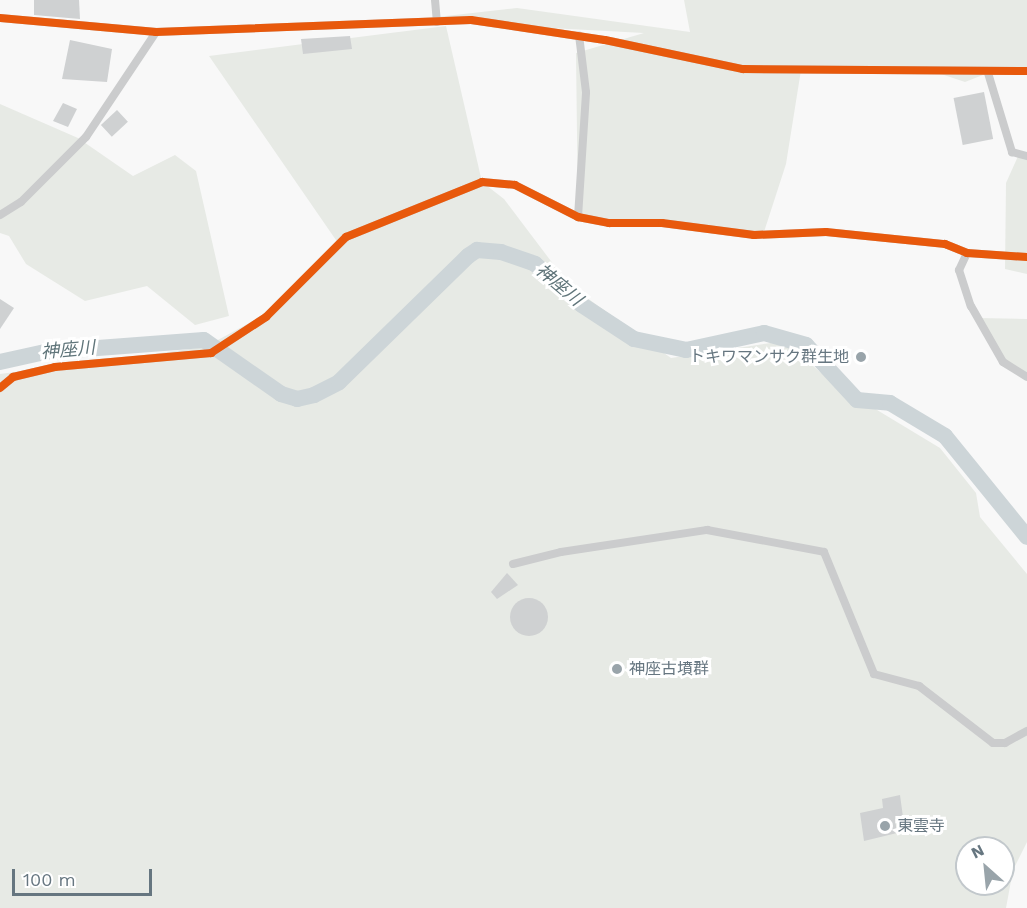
<!DOCTYPE html>
<html>
<head>
<meta charset="utf-8">
<style>
  body { margin:0 }
  #map { position:relative; width:1027px; height:908px; overflow:hidden; background:#f8f8f8; font-family:"Work Sans","Noto Sans JP",sans-serif }
  div>[style] { position:absolute }
  .green>* { inset:0; background:#e7eae5 }
  .river>* { height:16px; margin:-8px; padding:0 8px; transform-origin:8px; border-radius:8px; background:#cdd5d8 }
  .building>* { inset:0; background:#cfd1d2; transform-origin:0 0 }
  .round { border-radius:50% }
  .street>* { height:8px; margin:-4px; padding:0 4px; transform-origin:4px; border-radius:4px; background:#cbcccd }
  .cycleway>* { height:8px; margin:-4px; padding:0 4px; transform-origin:4px; border-radius:4px; background:#e8590c }
  .dots>* { width:16px; height:16px; translate:-50% -50%; box-sizing:border-box; border:3px solid #fff; border-radius:50% }
  span { translate:-50% -50%; white-space:nowrap; text-align:center; line-height:1.15; -webkit-text-stroke:6px #fff; paint-order:stroke }
  .poi-label { font-size:16px; color:#667680 }
  .right { translate:-100% -50%; text-align:right }
  .left { translate:0 -50%; text-align:left }
  .water-label { font-size:18px; color:#60757a; font-style:italic }
  .north { position:absolute; left:955px; top:836px; width:60px; height:60px; box-sizing:border-box; background:#fff; border:2px solid #c2c8cc; border-radius:50%; rotate:333deg; font-size:16px; font-weight:700; line-height:24px; text-align:center; color:#667680 }
  .north::after { content:''; display:block; margin:auto; width:21px; height:27px; background:#99a4aa; clip-path:polygon(50% 0,100% 100%,50% 72%,0 100%) }
  .scale { position:absolute; left:12px; top:869px; width:140px; height:27px; box-sizing:border-box; border:3px solid #667680; border-top:0; padding-left:8px; font-size:18px; line-height:21px; white-space:nowrap; color:#667680; -webkit-text-stroke:4px #fff; paint-order:stroke }
</style>
</head>
<body>
<div id="map">
  <div class="green">
    <i style="clip-path:polygon(431px 0,436px 0,437px 17px,517px 8px,690px 32px,684px 0,1027px 0,1027px 75px,988px 73px,965px 82px,920px 67px,801px 70px,786px 164px,763px 235px,578px 217px,576px 53px,644px 33px,437px 22px)"></i>
    <i style="clip-path:polygon(evenodd,446px 26px,482px 182px,504px 199px,569px 285px,671px 358px,784px 341px,834px 384px,940px 448px,976px 493px,980px 517px,1027px 574px,1027px 842px,1013px 870px,1006px 908px,0 908px,0 374px,205px 347px,275px 309px,338px 243px,209px 56px,446px 26px,967px 848px,1003px 848px,1003px 884px,967px 884px,967px 848px)"></i>
    <i style="clip-path:polygon(0 104px,78px 138px,133px 176px,175px 155px,196px 171px,229px 316px,195px 325px,147px 286px,85px 301px,26px 264px,9px 236px,0 233px)"></i>
    <i style="clip-path:polygon(1027px 153px,1027px 274px,1005px 269px,1006px 183px,1019px 154px)"></i>
    <i style="clip-path:polygon(978px 318px,1027px 319px,1027px 374px,1003px 362px)"></i>
  </div>
  <div class="river">
    <i style="left:0;top:362px;width:46px;rotate:-12.5deg"></i>
    <i style="left:45px;top:352px;width:159px;rotate:-4.3deg"></i>
    <i style="left:204px;top:340px;width:94px;rotate:35deg"></i>
    <i style="left:281px;top:394px;width:17px;rotate:17deg"></i>
    <i style="left:297px;top:399px;width:17px;rotate:-13deg"></i>
    <i style="left:314px;top:395px;width:28px;rotate:-27deg"></i>
    <i style="left:339px;top:382px;width:180px;rotate:-44.3deg"></i>
    <i style="left:468px;top:256px;width:11px;rotate:-34deg"></i>
    <i style="left:477px;top:250px;width:24px;rotate:5deg"></i>
    <i style="left:501px;top:252px;width:36px;rotate:19deg"></i>
    <i style="left:535px;top:264px;width:62px;rotate:41.1deg"></i>
    <i style="left:582px;top:305px;width:62px;rotate:33.2deg"></i>
    <i style="left:634px;top:339px;width:53px;rotate:11.9deg"></i>
    <i style="left:686px;top:350px;width:80px;rotate:-12.3deg"></i>
    <i style="left:764px;top:333px;width:44px;rotate:15.9deg"></i>
    <i style="left:806px;top:345px;width:75px;rotate:47.2deg"></i>
    <i style="left:857px;top:400px;width:33px;rotate:5deg"></i>
    <i style="left:890px;top:403px;width:64px;rotate:31deg"></i>
    <i style="left:945px;top:436px;width:130px;rotate:50.9deg"></i>
  </div>
  <div class="building">
    <i style="clip-path:polygon(34px 0,79px 0,80px 19px,34px 15px)"></i>
    <i style="clip-path:polygon(350px 36px,352px 49px,303px 54px,301px 39px)"></i>
    <i style="clip-path:polygon(70px 40px,112px 49px,107px 82px,62px 79px)"></i>
    <i style="left:984px;top:92px;width:48px;height:31px;rotate:79deg"></i>
    <i style="clip-path:polygon(63px 103px,77px 109px,68px 127px,53px 121px)"></i>
    <i style="left:117px;top:110px;width:16px;height:22px;rotate:47deg"></i>
    <i style="clip-path:polygon(0 299px,14px 308px,0 329px)"></i>
    <i style="clip-path:polygon(507px 573px,518px 585px,497px 599px,491px 592px)"></i>
    <i class="round" style="left:510px;top:598px;width:38px;height:38px"></i>
    <i style="clip-path:polygon(900px 795px,903px 817px,895px 819px,897px 833px,864px 841px,860px 813px,883px 808px,882px 799px)"></i>
  </div>
  <div class="street">
    <i style="left:435px;top:0;width:22px;rotate:85deg"></i>
    <i style="left:0;top:18px;width:157px;rotate:5.1deg"></i>
    <i style="left:156px;top:32px;width:315px;rotate:-2.2deg"></i>
    <i style="left:471px;top:20px;width:135px;rotate:8.5deg"></i>
    <i style="left:605px;top:40px;width:141px;rotate:11.9deg"></i>
    <i style="left:743px;top:69px;width:284px;rotate:0.4deg"></i>
    <i style="left:988px;top:73px;width:83px;rotate:73.1deg"></i>
    <i style="left:1012px;top:152px;width:16px;rotate:15deg"></i>
    <i style="left:0;top:215px;width:25px;rotate:-32deg"></i>
    <i style="left:21px;top:202px;width:92px;rotate:-45deg"></i>
    <i style="left:86px;top:137px;width:126px;rotate:-56.3deg"></i>
    <i style="left:578px;top:217px;width:125px;rotate:-86.3deg"></i>
    <i style="left:586px;top:92px;width:57px;rotate:-97deg"></i>
    <i style="left:967px;top:253px;width:19px;rotate:115deg"></i>
    <i style="left:959px;top:270px;width:38px;rotate:72deg"></i>
    <i style="left:971px;top:306px;width:64px;rotate:60.3deg"></i>
    <i style="left:1003px;top:362px;width:28px;rotate:32deg"></i>
    <i style="left:0;top:388px;width:17px;rotate:-40deg"></i>
    <i style="left:13px;top:377px;width:43px;rotate:-13.4deg"></i>
    <i style="left:55px;top:367px;width:157px;rotate:-5.1deg"></i>
    <i style="left:211px;top:353px;width:66px;rotate:-33.2deg"></i>
    <i style="left:266px;top:317px;width:113px;rotate:-45deg"></i>
    <i style="left:346px;top:237px;width:147px;rotate:-22deg"></i>
    <i style="left:482px;top:182px;width:33px;rotate:5deg"></i>
    <i style="left:515px;top:185px;width:71px;rotate:26.9deg"></i>
    <i style="left:578px;top:217px;width:32px;rotate:11deg"></i>
    <i style="left:609px;top:223px;width:53px"></i>
    <i style="left:662px;top:223px;width:93px;rotate:7.4deg"></i>
    <i style="left:754px;top:235px;width:72px;rotate:-2.4deg"></i>
    <i style="left:826px;top:232px;width:120px;rotate:5.8deg"></i>
    <i style="left:945px;top:244px;width:24px;rotate:22deg"></i>
    <i style="left:967px;top:253px;width:60px;rotate:3.8deg"></i>
    <i style="left:513px;top:564px;width:49px;rotate:-14deg"></i>
    <i style="left:561px;top:552px;width:148px;rotate:-8.6deg"></i>
    <i style="left:707px;top:530px;width:119px;rotate:10.6deg"></i>
    <i style="left:824px;top:552px;width:132px;rotate:67.7deg"></i>
    <i style="left:874px;top:674px;width:47px;rotate:14.9deg"></i>
    <i style="left:919px;top:686px;width:93px;rotate:37.6deg"></i>
    <i style="left:993px;top:743px;width:12px"></i>
    <i style="left:1005px;top:743px;width:25px;rotate:-29deg"></i>
  </div>
  <div class="cycleway">
    <i style="left:0;top:18px;width:157px;rotate:5.1deg"></i>
    <i style="left:156px;top:32px;width:315px;rotate:-2.2deg"></i>
    <i style="left:471px;top:20px;width:135px;rotate:8.5deg"></i>
    <i style="left:605px;top:40px;width:141px;rotate:11.9deg"></i>
    <i style="left:743px;top:69px;width:284px;rotate:0.4deg"></i>
    <i style="left:0;top:388px;width:17px;rotate:-40deg"></i>
    <i style="left:13px;top:377px;width:43px;rotate:-13.4deg"></i>
    <i style="left:55px;top:367px;width:157px;rotate:-5.1deg"></i>
    <i style="left:211px;top:353px;width:66px;rotate:-33.2deg"></i>
    <i style="left:266px;top:317px;width:113px;rotate:-45deg"></i>
    <i style="left:346px;top:237px;width:147px;rotate:-22deg"></i>
    <i style="left:482px;top:182px;width:33px;rotate:5deg"></i>
    <i style="left:515px;top:185px;width:71px;rotate:26.9deg"></i>
    <i style="left:578px;top:217px;width:32px;rotate:11deg"></i>
    <i style="left:609px;top:223px;width:53px"></i>
    <i style="left:662px;top:223px;width:93px;rotate:7.4deg"></i>
    <i style="left:754px;top:235px;width:72px;rotate:-2.4deg"></i>
    <i style="left:826px;top:232px;width:120px;rotate:5.8deg"></i>
    <i style="left:945px;top:244px;width:24px;rotate:22deg"></i>
    <i style="left:967px;top:253px;width:60px;rotate:3.8deg"></i>
  </div>
  <div class="dots">
    <i style="left:861px;top:357px;background:#99a4aa"></i>
    <i style="left:617px;top:669px;background:#99a4aa"></i>
    <i style="left:885px;top:826px;background:#99a4aa"></i>
  </div>
  <div class="poi-label">
    <span class="right" style="left:849px;top:357px">トキワマンサク群生地</span>
    <span class="left" style="left:629px;top:669px">神座古墳群</span>
    <span class="left" style="left:897px;top:826px">東雲寺</span>
  </div>
  <div class="water-label">
    <span style="left:559px;top:285px;rotate:40deg">神座川</span>
    <span style="left:68px;top:350px;rotate:-5deg">神座川</span>
  </div>
  <div class="north">N</div>
  <div class="scale">100 m</div>
</div>
</body>
</html>
